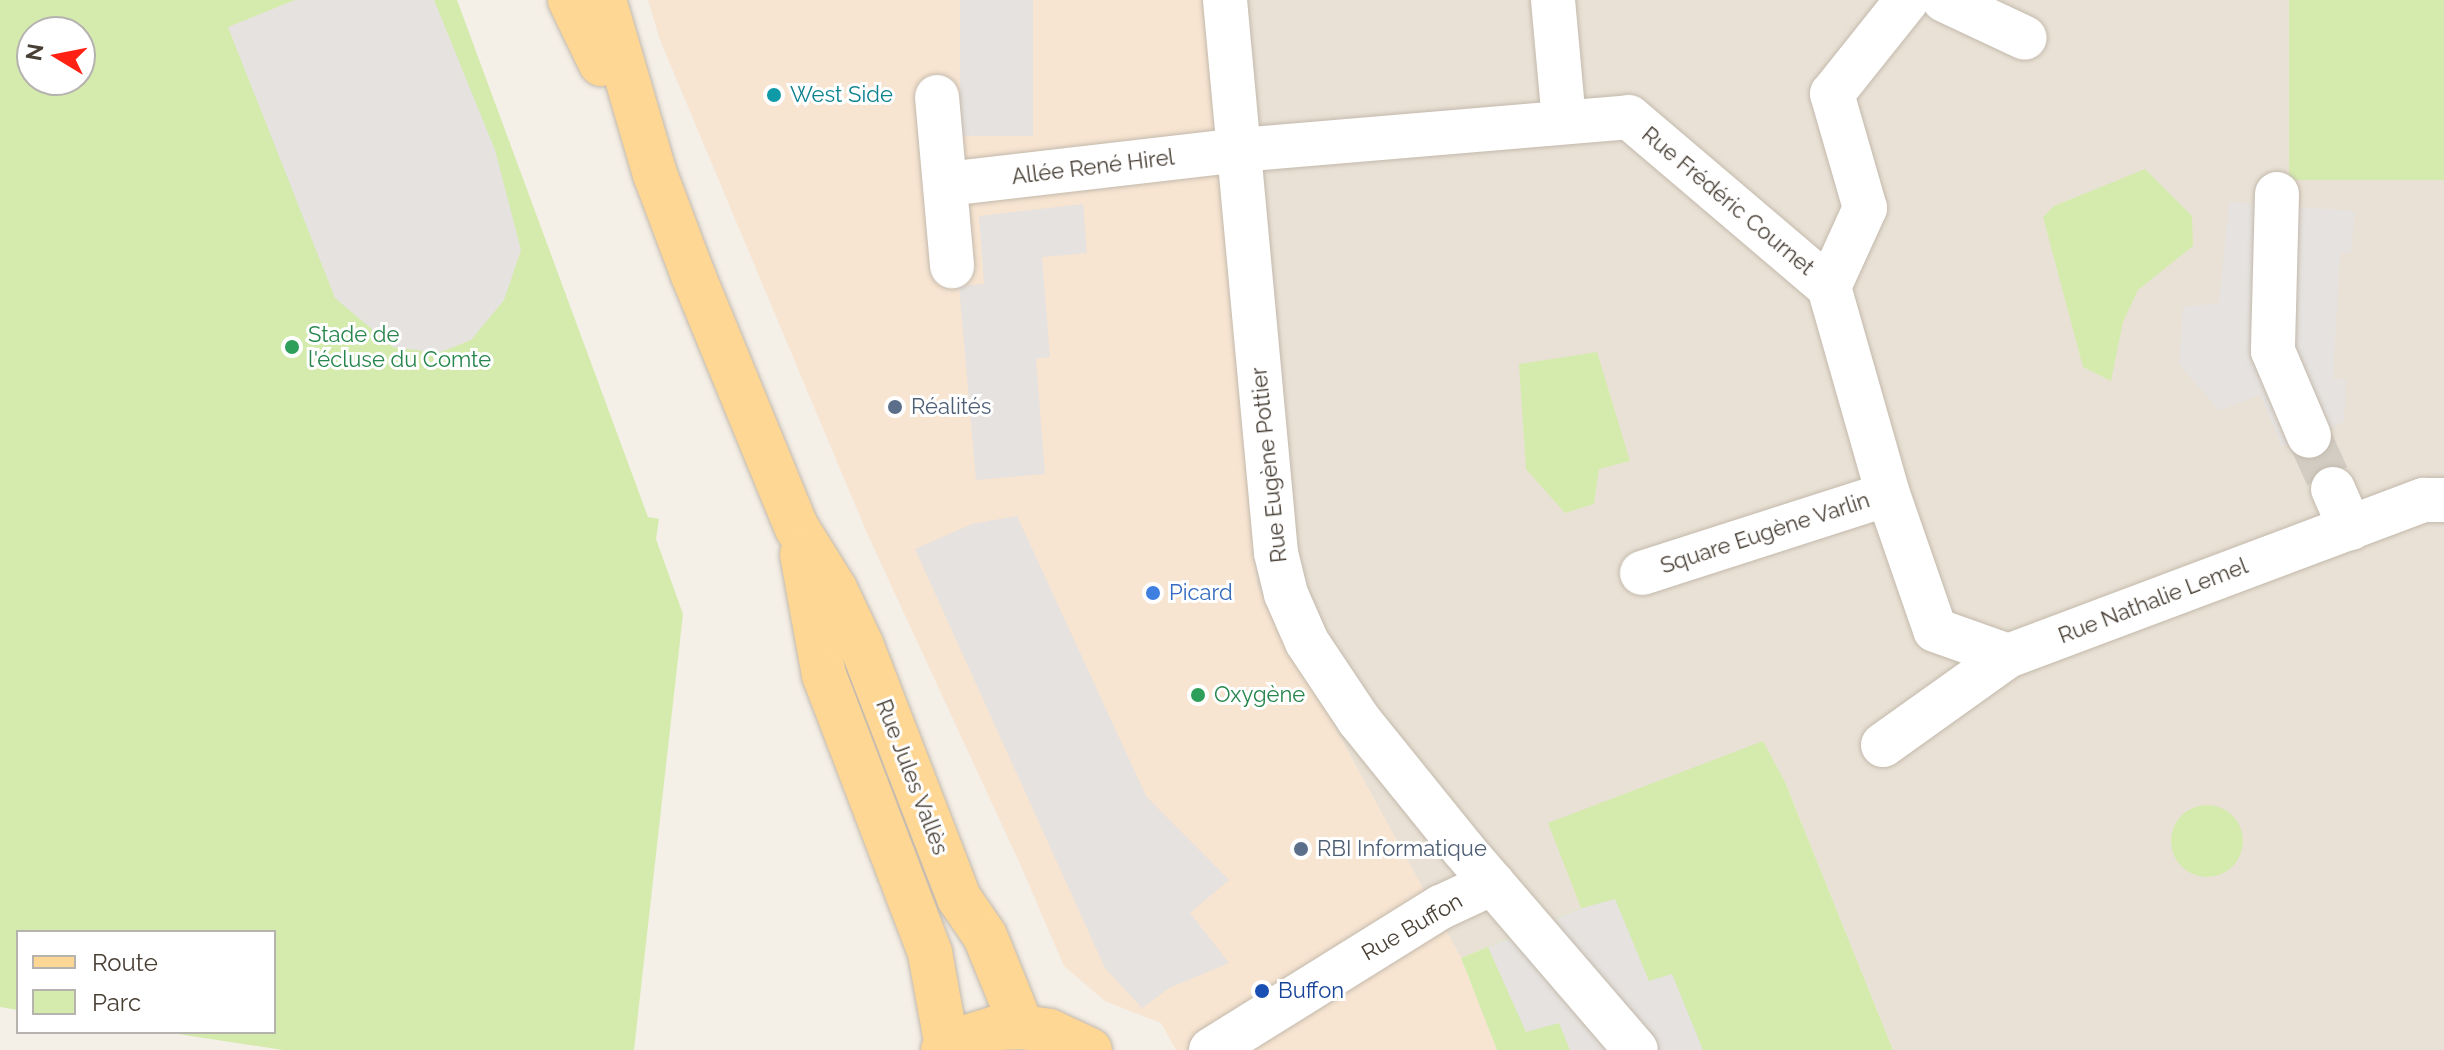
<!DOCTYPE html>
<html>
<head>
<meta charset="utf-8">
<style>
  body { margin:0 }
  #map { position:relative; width:2444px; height:1050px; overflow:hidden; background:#f4efe7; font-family:Raleway,sans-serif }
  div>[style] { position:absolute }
  .residential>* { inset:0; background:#e9e1d5 }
  .commercial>* { inset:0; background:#f7e4d1 }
  .green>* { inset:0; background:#d5ebae; transform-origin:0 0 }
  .round { border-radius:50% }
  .parking>* { inset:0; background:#e5e2df; transform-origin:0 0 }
  .minor-tunnel>* { height:44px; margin-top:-22px; transform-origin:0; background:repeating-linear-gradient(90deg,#d2ccc3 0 44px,transparent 0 66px) }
  .roads { filter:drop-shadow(0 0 2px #c3b9ac) drop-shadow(0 0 2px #c3b9ac) }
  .minor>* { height:44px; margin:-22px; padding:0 22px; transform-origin:22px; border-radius:22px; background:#fff }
  .major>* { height:44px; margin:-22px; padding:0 22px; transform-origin:22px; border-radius:22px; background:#ffd795 }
  .dots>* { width:22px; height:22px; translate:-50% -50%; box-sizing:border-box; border:4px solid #fff; border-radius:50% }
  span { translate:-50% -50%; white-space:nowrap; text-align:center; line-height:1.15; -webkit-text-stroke:6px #fff; paint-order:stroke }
  .culture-label { font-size:22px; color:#0d838f }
  .left { translate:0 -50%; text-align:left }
  .street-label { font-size:22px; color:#483f35 }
  .leisure-label { font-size:22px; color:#27864d }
  .service-label { font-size:22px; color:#4e5e75 }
  .shop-label { font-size:22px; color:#366cbe }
  .transit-label { font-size:22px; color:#164399 }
  .legend { position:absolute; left:16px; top:930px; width:260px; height:104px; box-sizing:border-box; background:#fff; border:2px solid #b6b2ae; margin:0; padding:10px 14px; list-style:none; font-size:24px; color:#483f35 }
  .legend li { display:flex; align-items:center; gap:16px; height:40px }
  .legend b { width:40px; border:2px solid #b6b2ae }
  .north { position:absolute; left:16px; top:16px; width:80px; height:80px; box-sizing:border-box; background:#fff; border:2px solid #b6b2ae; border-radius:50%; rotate:280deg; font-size:22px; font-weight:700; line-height:32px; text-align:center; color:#483f35 }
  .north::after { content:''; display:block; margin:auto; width:28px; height:36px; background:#ff2113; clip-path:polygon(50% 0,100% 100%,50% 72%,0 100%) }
</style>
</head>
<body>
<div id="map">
  <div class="residential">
    <i style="clip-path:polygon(1209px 0,2444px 0,2444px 1050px,1893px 1050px,1785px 782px,1582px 908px,1461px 958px,1257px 585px)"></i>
  </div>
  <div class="commercial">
    <i style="clip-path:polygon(648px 0,1209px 0,1257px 585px,1461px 958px,1497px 1050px,1176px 1050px,1161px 1023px,1105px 1001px,1064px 966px,1021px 866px,867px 533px,660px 40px)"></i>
  </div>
  <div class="green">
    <i style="clip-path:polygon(evenodd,0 0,457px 0,648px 517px,659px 519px,656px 539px,683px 614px,634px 1050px,283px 1050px,165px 1032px,274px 1032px,274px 932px,18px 932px,18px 1010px,0 1007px,0 0,32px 32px,80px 32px,80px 80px,32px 80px,32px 32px)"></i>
    <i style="left:2289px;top:0;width:155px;height:180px"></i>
    <i style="clip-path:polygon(2145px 169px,2192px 216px,2193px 246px,2138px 290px,2123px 322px,2111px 381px,2083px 367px,2043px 217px,2054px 206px)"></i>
    <i style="clip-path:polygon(1597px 352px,1630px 461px,1599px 469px,1594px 504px,1565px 513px,1526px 469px,1519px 364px)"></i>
    <i style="clip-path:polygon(1763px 741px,1785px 782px,1893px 1050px,1497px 1050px,1461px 958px,1581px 908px,1548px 823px)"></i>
    <i class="round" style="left:2171px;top:805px;width:72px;height:72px"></i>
  </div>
  <div class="parking">
    <i style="clip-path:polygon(295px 0,434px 0,495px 150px,521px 250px,504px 300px,471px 340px,438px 353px,393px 347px,335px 298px,228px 27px)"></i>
    <i style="left:960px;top:0;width:73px;height:136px"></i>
    <i style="clip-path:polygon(2229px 202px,2355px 211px,2351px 253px,2340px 253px,2333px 378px,2346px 380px,2344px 422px,2282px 447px,2260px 395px,2219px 411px,2179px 364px,2183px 307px,2219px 303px)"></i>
    <i style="clip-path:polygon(1083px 204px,1087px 253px,1042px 257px,1050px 357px,1036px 359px,1045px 474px,976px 480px,959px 286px,984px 284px,979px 216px)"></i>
    <i style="clip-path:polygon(1017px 516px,1146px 796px,1229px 880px,1190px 913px,1229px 963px,1169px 988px,1142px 1008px,1105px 968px,915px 549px,972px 524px)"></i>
    <i style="clip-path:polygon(1615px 899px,1649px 981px,1672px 974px,1703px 1050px,1570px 1050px,1559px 1023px,1526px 1032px,1488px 947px,1582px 908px)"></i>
  </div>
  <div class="minor-tunnel">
    <i style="left:2309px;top:436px;width:58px;rotate:65.6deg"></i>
  </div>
  <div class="roads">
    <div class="minor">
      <i style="left:1225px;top:0;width:555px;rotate:84.73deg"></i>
      <i style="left:1276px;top:553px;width:42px;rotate:76.3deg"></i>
      <i style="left:1286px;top:594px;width:52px;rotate:66.4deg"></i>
      <i style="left:1307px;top:642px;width:94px;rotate:56.3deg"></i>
      <i style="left:1359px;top:720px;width:166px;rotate:51.1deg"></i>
      <i style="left:1463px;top:849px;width:265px;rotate:49.3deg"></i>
      <i style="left:1553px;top:0;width:122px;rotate:84.8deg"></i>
      <i style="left:1944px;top:0;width:89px;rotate:25.1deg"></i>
      <i style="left:937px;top:97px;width:170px;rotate:84.9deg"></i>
      <i style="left:946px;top:184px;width:295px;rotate:-6.6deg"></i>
      <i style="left:1239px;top:150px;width:391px;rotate:-4.8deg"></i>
      <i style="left:1629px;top:117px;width:262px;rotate:40.4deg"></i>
      <i style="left:1829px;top:287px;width:215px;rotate:74.1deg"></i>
      <i style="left:1888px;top:494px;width:144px;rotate:70.9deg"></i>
      <i style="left:1935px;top:630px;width:77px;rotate:19.6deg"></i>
      <i style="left:2277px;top:194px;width:157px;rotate:91.5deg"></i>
      <i style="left:2273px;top:351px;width:92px;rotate:67deg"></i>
      <i style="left:1829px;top:287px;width:87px;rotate:-65.5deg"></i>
      <i style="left:1865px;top:208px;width:119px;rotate:-106.1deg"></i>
      <i style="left:1832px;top:94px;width:120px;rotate:-51.4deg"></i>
      <i style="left:2333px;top:489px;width:43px;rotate:66.4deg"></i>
      <i style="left:1642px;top:573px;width:258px;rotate:-17.8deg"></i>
      <i style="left:1883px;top:745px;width:153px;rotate:-35.5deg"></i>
      <i style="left:2008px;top:656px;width:444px;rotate:-20.6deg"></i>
      <i style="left:2424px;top:500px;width:20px"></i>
      <i style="left:1211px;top:1050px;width:271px;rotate:-31.9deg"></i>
      <i style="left:1441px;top:907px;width:57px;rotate:-24.8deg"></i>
    </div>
    <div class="major">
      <i style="left:570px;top:0;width:71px;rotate:64.2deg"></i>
      <i style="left:604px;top:0;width:181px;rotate:73.7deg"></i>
      <i style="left:655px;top:174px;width:108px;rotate:69.4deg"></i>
      <i style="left:693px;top:275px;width:274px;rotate:67.7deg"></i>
      <i style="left:797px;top:528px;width:72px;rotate:58.1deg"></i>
      <i style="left:835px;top:589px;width:61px;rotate:64.7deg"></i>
      <i style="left:861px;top:644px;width:272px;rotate:68.9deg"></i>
      <i style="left:959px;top:898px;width:46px;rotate:55.6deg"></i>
      <i style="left:985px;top:936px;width:98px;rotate:67.9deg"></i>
      <i style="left:802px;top:554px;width:123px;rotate:79.7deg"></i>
      <i style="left:824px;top:675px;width:298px;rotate:69.1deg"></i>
      <i style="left:930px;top:953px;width:96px;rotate:79.7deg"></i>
      <i style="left:943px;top:1050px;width:30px;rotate:-27deg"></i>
      <i style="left:970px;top:1036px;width:27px;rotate:-17deg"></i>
      <i style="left:996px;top:1028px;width:26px;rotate:-2deg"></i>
      <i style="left:1022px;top:1027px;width:27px;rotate:8deg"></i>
      <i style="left:1049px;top:1031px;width:45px;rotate:24.9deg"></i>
    </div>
  </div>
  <div class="dots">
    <i style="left:774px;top:95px;background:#0f9aa8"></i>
    <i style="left:292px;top:347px;background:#2e9e5b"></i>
    <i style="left:895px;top:407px;background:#5c6f8a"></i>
    <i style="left:1153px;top:593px;background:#3f7fe0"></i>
    <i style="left:1198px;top:695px;background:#2e9e5b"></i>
    <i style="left:1301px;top:849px;background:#5c6f8a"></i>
    <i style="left:1262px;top:991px;background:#1a4fb4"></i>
  </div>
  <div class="culture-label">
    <span class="left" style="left:790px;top:95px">West Side</span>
  </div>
  <div class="street-label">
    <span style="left:1093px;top:167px;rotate:-7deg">Allée René Hirel</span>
    <span style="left:1728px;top:201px;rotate:40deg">Rue Frédéric Cournet</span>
    <span style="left:1269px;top:465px;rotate:-96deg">Rue Eugène Pottier</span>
    <span style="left:1765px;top:533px;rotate:-18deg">Square Eugène Varlin</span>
    <span style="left:2153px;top:601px;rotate:-21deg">Rue Nathalie Lemel</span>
    <span style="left:912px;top:777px;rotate:69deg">Rue Jules Vallès</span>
    <span style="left:1412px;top:927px;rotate:-30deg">Rue Buffon</span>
  </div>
  <div class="leisure-label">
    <span class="left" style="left:308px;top:347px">Stade de<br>l'écluse du Comte</span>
    <span class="left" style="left:1214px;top:695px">Oxygène</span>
  </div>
  <div class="service-label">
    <span class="left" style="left:911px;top:407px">Réalités</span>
    <span class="left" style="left:1317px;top:849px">RBI Informatique</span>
  </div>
  <div class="shop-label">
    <span class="left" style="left:1169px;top:593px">Picard</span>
  </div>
  <div class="transit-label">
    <span class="left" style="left:1278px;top:991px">Buffon</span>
  </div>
  <ul class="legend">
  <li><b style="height:10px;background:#ffd795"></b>Route</li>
  <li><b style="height:22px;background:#d5ebae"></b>Parc</li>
  </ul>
  <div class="north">N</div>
</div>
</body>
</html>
